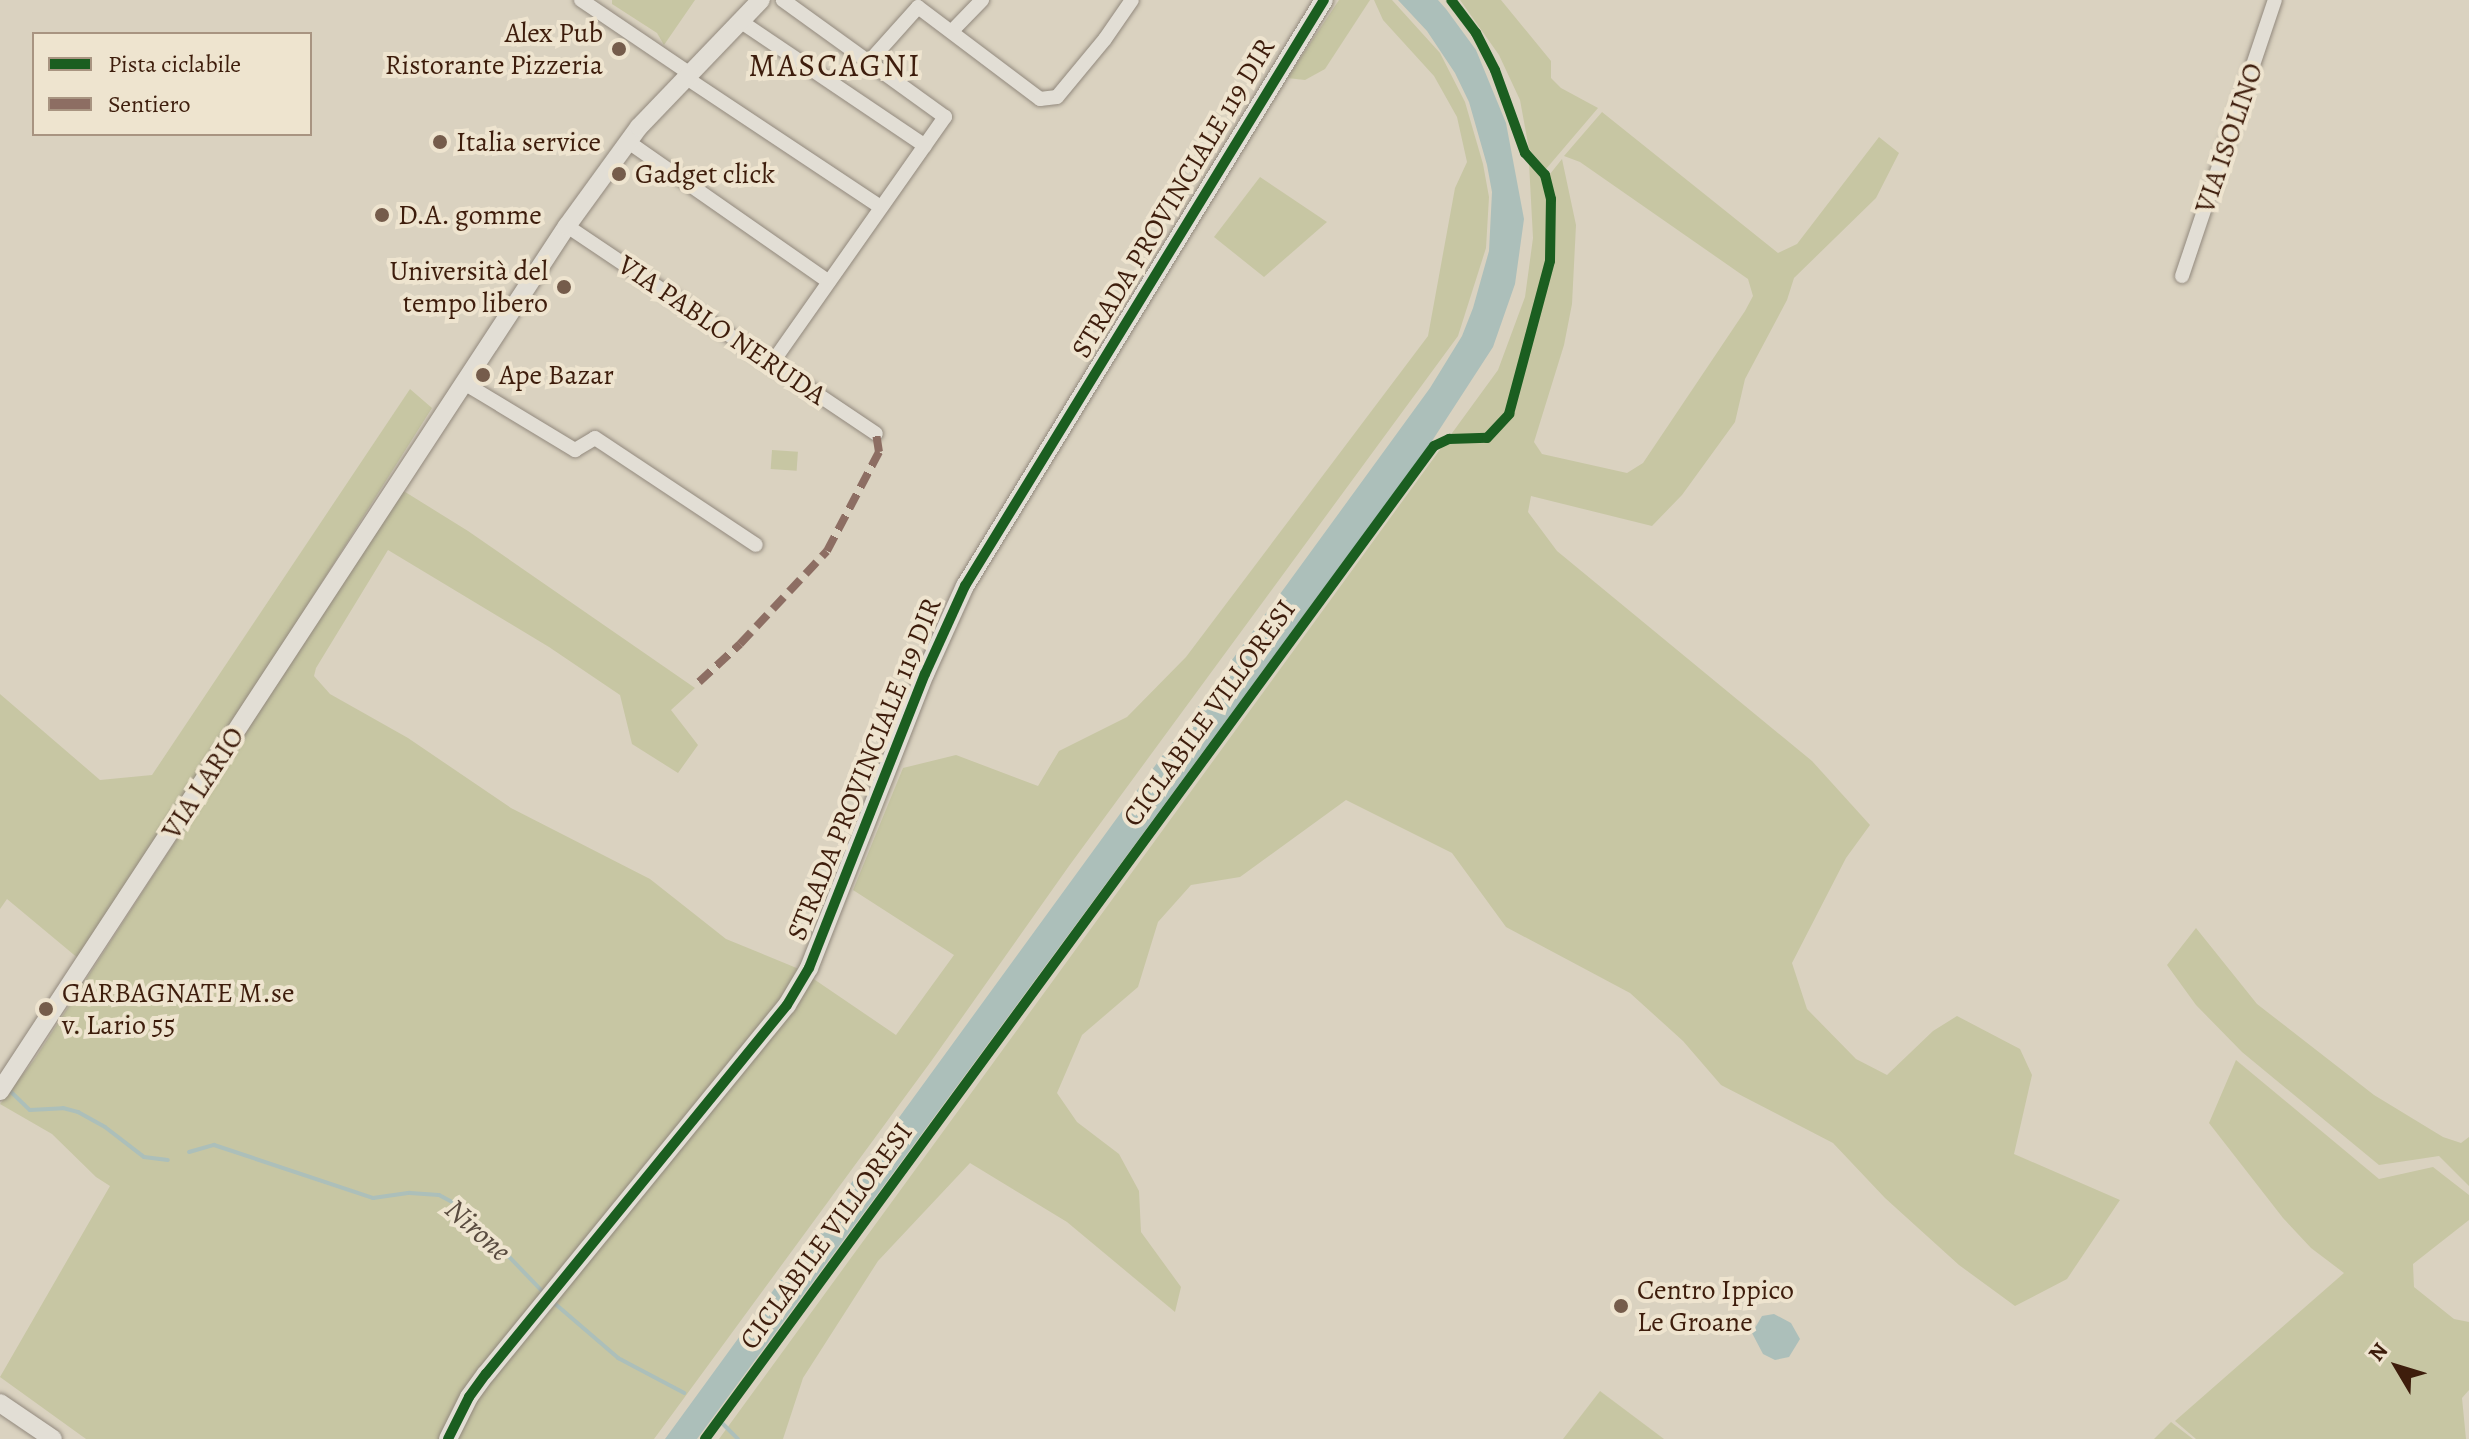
<!DOCTYPE html>
<html>
<head>
<meta charset="utf-8">
<style>
  body { margin:0 }
  #map { position:relative; width:2469px; height:1439px; overflow:hidden; background:#dad2c0; font-family:Alegreya,serif }
  div>[style] { position:absolute }
  .green>* { inset:0; background:#c7c6a3; transform-origin:0 0 }
  .water>* { inset:0; background:#acbfba }
  .stream>* { height:4px; margin:-2px; padding:0 2px; transform-origin:2px; border-radius:2px; background:#acbfba }
  .roads { filter:drop-shadow(0 0 2px #92897d) drop-shadow(0 0 2px #92897d) }
  .minor>* { height:14px; margin:-7px; padding:0 7px; transform-origin:7px; border-radius:7px; background:#e2ded5 }
  .tertiary>* { height:18px; margin:-9px; padding:0 9px; transform-origin:9px; border-radius:9px; background:#e2ded5 }
  .quiet>* { height:8px; margin-top:-4px; transform-origin:0; background:repeating-linear-gradient(90deg,#8d6e63 0 16px,transparent 0 24px) }
  .cycleway>* { height:10px; margin:-5px; padding:0 5px; transform-origin:5px; border-radius:5px; background:#1b5e20 }
  .dots>* { width:22px; height:22px; translate:-50% -50%; box-sizing:border-box; border:4px solid #eee4cf; border-radius:50% }
  span { translate:-50% -50%; white-space:nowrap; text-align:center; line-height:1.15; -webkit-text-stroke:8px #eee4cf; paint-order:stroke }
  .poi-label { font-size:28px; color:#3e1d0c }
  .right { translate:-100% -50%; text-align:right }
  .left { translate:0 -50%; text-align:left }
  .street-label { font-size:28px; color:#3e1d0c }
  .water-label { font-size:30px; color:#594b3f; font-style:italic }
  .quarter-label { font-size:32px; color:#3e1d0c; letter-spacing:2px }
  .legend { position:absolute; left:32px; top:32px; width:280px; height:104px; box-sizing:border-box; background:#eee4cf; border:2px solid #a89481; margin:0; padding:10px 14px; list-style:none; font-size:24px; color:#3e1d0c }
  .legend li { display:flex; align-items:center; gap:16px; height:40px }
  .legend b { width:40px; border:2px solid #a89481 }
  .north { position:absolute; left:2357px; top:1327px; width:80px; height:80px; -webkit-text-stroke:6px #eee4cf; paint-order:stroke; rotate:308deg; font-size:22px; font-weight:700; line-height:32px; text-align:center; color:#3e1d0c }
  .north::after { content:''; display:block; margin:auto; width:28px; height:36px; background:#3e1d0c; clip-path:polygon(50% 0,100% 100%,50% 72%,0 100%) }
</style>
</head>
<body>
<div id="map">
  <div class="green">
    <i style="clip-path:polygon(612px 0,695px 0,664px 45px,657px 33px,612px 4px)"></i>
    <i style="clip-path:polygon(1339px 0,1370px 0,1325px 69px,1305px 80px,1287px 78px)"></i>
    <i style="clip-path:polygon(1374px 0,1392px 0,1440px 53px,1465px 102px,1483px 164px,1489px 197px,1486px 248px,1458px 336px,1069px 866px,932px 1060px,654px 1439px,86px 1439px,0 1377px,110px 1186px,96px 1177px,52px 1134px,0 1104px,34px 1060px,402px 490px,468px 531px,695px 688px,671px 710px,698px 745px,678px 773px,632px 744px,620px 695px,549px 647px,388px 550px,316px 668px,314px 676px,330px 694px,408px 738px,511px 808px,650px 879px,726px 939px,799px 969px,896px 1035px,954px 955px,853px 890px,903px 768px,956px 755px,1038px 786px,1059px 751px,1127px 717px,1186px 657px,1428px 336px,1455px 188px,1467px 162px,1457px 117px,1434px 76px,1383px 20px)"></i>
    <i style="clip-path:polygon(1460px 0,1501px 0,1551px 61px,1551px 78px,1561px 88px,1598px 108px,1546px 169px,1529px 149px,1520px 100px,1499px 55px)"></i>
    <i style="clip-path:polygon(1602px 112px,1778px 253px,1797px 244px,1879px 137px,1899px 153px,1876px 198px,1794px 278px,1787px 300px,1745px 379px,1735px 422px,1682px 495px,1652px 526px,1531px 496px,1528px 512px,1557px 551px,1812px 761px,1870px 825px,1846px 858px,1792px 963px,1807px 1009px,1856px 1059px,1887px 1075px,1933px 1031px,1957px 1016px,2020px 1049px,2032px 1075px,2014px 1154px,2120px 1200px,2067px 1279px,2015px 1306px,1959px 1265px,1885px 1198px,1833px 1143px,1721px 1085px,1683px 1041px,1630px 993px,1506px 927px,1452px 853px,1346px 800px,1240px 877px,1191px 885px,1158px 922px,1138px 987px,1082px 1035px,1057px 1093px,1077px 1122px,1119px 1154px,1139px 1191px,1141px 1232px,1181px 1287px,1175px 1312px,1067px 1222px,970px 1163px,878px 1261px,803px 1378px,783px 1439px,719px 1439px,1498px 370px,1525px 297px,1533px 238px,1529px 163px,1546px 179px,1562px 159px,1576px 225px,1572px 304px,1564px 345px,1534px 442px,1542px 454px,1627px 473px,1643px 463px,1745px 311px,1753px 296px,1748px 279px,1580px 162px,1564px 156px)"></i>
    <i style="clip-path:polygon(1260px 177px,1327px 222px,1264px 277px,1214px 237px)"></i>
    <i style="clip-path:polygon(410px 389px,432px 408px,147px 859px,79px 959px,7px 899px,0 909px,0 694px,100px 780px,152px 775px)"></i>
    <i style="left:772px;top:450px;width:26px;height:19px;rotate:4deg"></i>
    <i style="clip-path:polygon(2196px 928px,2257px 1004px,2374px 1095px,2443px 1137px,2461px 1143px,2469px 1137px,2469px 1186px,2439px 1156px,2379px 1165px,2242px 1052px,2196px 1005px,2167px 965px)"></i>
    <i style="clip-path:polygon(2236px 1060px,2379px 1179px,2433px 1167px,2469px 1195px,2469px 1220px,2413px 1264px,2414px 1287px,2454px 1319px,2469px 1322px,2469px 1390px,2462px 1398px,2466px 1439px,2196px 1439px,2175px 1421px,2344px 1273px,2311px 1248px,2283px 1218px,2209px 1123px)"></i>
    <i style="clip-path:polygon(1600px 1391px,1664px 1439px,1563px 1439px)"></i>
    <i style="clip-path:polygon(2171px 1422px,2193px 1439px,2154px 1439px)"></i>
  </div>
  <div class="water">
    <i style="clip-path:polygon(1398px 0,1438px 0,1446px 9px,1476px 50px,1506px 123px,1524px 219px,1515px 284px,1493px 347px,1432px 441px,697px 1439px,665px 1439px,1430px 388px,1462px 336px,1473px 308px,1489px 251px,1492px 192px,1487px 165px,1469px 102px,1455px 73px,1427px 31px)"></i>
    <i style="clip-path:polygon(1774px 1314px,1791px 1323px,1800px 1339px,1789px 1357px,1775px 1360px,1763px 1354px,1752px 1333px,1762px 1316px)"></i>
  </div>
  <div class="stream">
    <i style="left:8px;top:1089px;width:30px;rotate:44deg"></i>
    <i style="left:30px;top:1110px;width:33px;rotate:-3deg"></i>
    <i style="left:63px;top:1108px;width:16px;rotate:15deg"></i>
    <i style="left:78px;top:1112px;width:31px;rotate:29deg"></i>
    <i style="left:105px;top:1127px;width:49px;rotate:37.6deg"></i>
    <i style="left:144px;top:1157px;width:24px;rotate:7deg"></i>
    <i style="left:189px;top:1152px;width:26px;rotate:-16deg"></i>
    <i style="left:214px;top:1145px;width:168px;rotate:18.4deg"></i>
    <i style="left:373px;top:1198px;width:37px;rotate:-8deg"></i>
    <i style="left:410px;top:1193px;width:29px;rotate:4deg"></i>
    <i style="left:439px;top:1195px;width:24px;rotate:28deg"></i>
    <i style="left:460px;top:1206px;width:121px;rotate:46deg"></i>
    <i style="left:553px;top:1302px;width:86px;rotate:40.7deg"></i>
    <i style="left:618px;top:1358px;width:75px;rotate:27.9deg"></i>
    <i style="left:723px;top:1424px;width:21px;rotate:45deg"></i>
  </div>
  <div class="roads">
    <div class="minor">
      <i style="left:581px;top:0;width:130px;rotate:34.1deg"></i>
      <i style="left:740px;top:21px;width:223px;rotate:34deg"></i>
      <i style="left:953px;top:30px;width:42px;rotate:-46deg"></i>
      <i style="left:868px;top:63px;width:75px;rotate:-48.2deg"></i>
      <i style="left:918px;top:7px;width:153px;rotate:37deg"></i>
      <i style="left:1040px;top:99px;width:17px;rotate:-7deg"></i>
      <i style="left:1057px;top:97px;width:75px;rotate:-50.4deg"></i>
      <i style="left:1105px;top:39px;width:47px;rotate:-55.3deg"></i>
      <i style="left:685px;top:77px;width:235px;rotate:33.6deg"></i>
      <i style="left:627px;top:141px;width:246px;rotate:34.9deg"></i>
      <i style="left:567px;top:226px;width:372px;rotate:33.9deg"></i>
      <i style="left:2182px;top:276px;width:291px;rotate:-71.4deg"></i>
      <i style="left:772px;top:363px;width:301px;rotate:-54.9deg"></i>
      <i style="left:945px;top:117px;width:200px;rotate:-144.2deg"></i>
      <i style="left:464px;top:383px;width:130px;rotate:31.1deg"></i>
      <i style="left:575px;top:450px;width:23px;rotate:-31deg"></i>
      <i style="left:595px;top:438px;width:193px;rotate:33.6deg"></i>
    </div>
    <div class="tertiary">
      <i style="left:0;top:1091px;width:1034px;rotate:-56.76deg"></i>
      <i style="left:567px;top:226px;width:122px;rotate:-54deg"></i>
      <i style="left:639px;top:127px;width:176px;rotate:-46.2deg"></i>
      <i style="left:0;top:1403px;width:64px;rotate:34.2deg"></i>
      <i style="left:448px;top:1439px;width:47px;rotate:-63.4deg"></i>
      <i style="left:469px;top:1397px;width:29px;rotate:-54deg"></i>
      <i style="left:486px;top:1374px;width:476px;rotate:-50.8deg"></i>
      <i style="left:787px;top:1005px;width:43px;rotate:-59.3deg"></i>
      <i style="left:809px;top:968px;width:316px;rotate:-68.5deg"></i>
      <i style="left:925px;top:674px;width:97px;rotate:-65.6deg"></i>
      <i style="left:965px;top:586px;width:687px;rotate:-58.51deg"></i>
    </div>
  </div>
  <div class="quiet">
    <i style="left:699px;top:682px;width:56px;rotate:-42.8deg"></i>
    <i style="left:740px;top:644px;width:127px;rotate:-46.9deg"></i>
    <i style="left:827px;top:551px;width:112px;rotate:-62.3deg"></i>
    <i style="left:879px;top:452px;width:18px;rotate:-99deg"></i>
  </div>
  <div class="cycleway">
    <i style="left:448px;top:1439px;width:47px;rotate:-63.4deg"></i>
    <i style="left:469px;top:1397px;width:29px;rotate:-54deg"></i>
    <i style="left:486px;top:1374px;width:476px;rotate:-50.8deg"></i>
    <i style="left:787px;top:1005px;width:43px;rotate:-59.3deg"></i>
    <i style="left:809px;top:968px;width:316px;rotate:-68.5deg"></i>
    <i style="left:925px;top:674px;width:97px;rotate:-65.6deg"></i>
    <i style="left:965px;top:586px;width:687px;rotate:-58.51deg"></i>
    <i style="left:705px;top:1439px;width:1232px;rotate:-53.72deg"></i>
    <i style="left:1434px;top:446px;width:17px;rotate:-25deg"></i>
    <i style="left:1449px;top:439px;width:38px;rotate:-2deg"></i>
    <i style="left:1487px;top:438px;width:33px;rotate:-47deg"></i>
    <i style="left:1509px;top:414px;width:158px;rotate:-75deg"></i>
    <i style="left:1550px;top:261px;width:62px;rotate:-89.1deg"></i>
    <i style="left:1551px;top:199px;width:25px;rotate:-104deg"></i>
    <i style="left:1545px;top:175px;width:30px;rotate:-132deg"></i>
    <i style="left:1525px;top:153px;width:88px;rotate:-109.9deg"></i>
    <i style="left:1495px;top:70px;width:42px;rotate:-117.2deg"></i>
    <i style="left:1476px;top:33px;width:41px;rotate:-127.1deg"></i>
  </div>
  <div class="dots">
    <i style="left:619px;top:49px;background:#755c4b"></i>
    <i style="left:440px;top:142px;background:#755c4b"></i>
    <i style="left:619px;top:174px;background:#755c4b"></i>
    <i style="left:382px;top:215px;background:#755c4b"></i>
    <i style="left:564px;top:287px;background:#755c4b"></i>
    <i style="left:483px;top:375px;background:#755c4b"></i>
    <i style="left:46px;top:1009px;background:#755c4b"></i>
    <i style="left:1621px;top:1306px;background:#755c4b"></i>
  </div>
  <div class="poi-label">
    <span class="right" style="left:603px;top:49px">Alex Pub<br>Ristorante Pizzeria</span>
    <span class="left" style="left:456px;top:142px">Italia service</span>
    <span class="left" style="left:635px;top:174px">Gadget click</span>
    <span class="left" style="left:398px;top:215px">D.A. gomme</span>
    <span class="right" style="left:548px;top:287px">Università del<br>tempo libero</span>
    <span class="left" style="left:499px;top:375px">Ape Bazar</span>
    <span class="left" style="left:62px;top:1009px">GARBAGNATE M.se<br>v. Lario 55</span>
    <span class="left" style="left:1637px;top:1306px">Centro Ippico<br>Le Groane</span>
  </div>
  <div class="street-label">
    <span style="left:2229px;top:138px;rotate:-71deg">VIA ISOLINO</span>
    <span style="left:1173px;top:198px;rotate:-59deg">STRADA PROVINCIALE 119 DIR</span>
    <span style="left:722px;top:330px;rotate:34deg">VIA PABLO NERUDA</span>
    <span style="left:1209px;top:713px;rotate:-54deg">CICLABILE VILLORESI</span>
    <span style="left:864px;top:769px;rotate:-68deg">STRADA PROVINCIALE 119 DIR</span>
    <span style="left:203px;top:783px;rotate:-57deg">VIA LARIO</span>
    <span style="left:826px;top:1236px;rotate:-54deg">CICLABILE VILLORESI</span>
  </div>
  <div class="water-label">
    <span style="left:478px;top:1230px;rotate:42deg">Nirone</span>
  </div>
  <div class="quarter-label">
    <span style="left:835px;top:65px">MASCAGNI</span>
  </div>
  <ul class="legend">
  <li><b style="height:10px;background:#1b5e20"></b>Pista ciclabile</li>
  <li><b style="height:10px;background:#8d6e63"></b>Sentiero</li>
  </ul>
  <div class="north">N</div>
</div>
</body>
</html>
